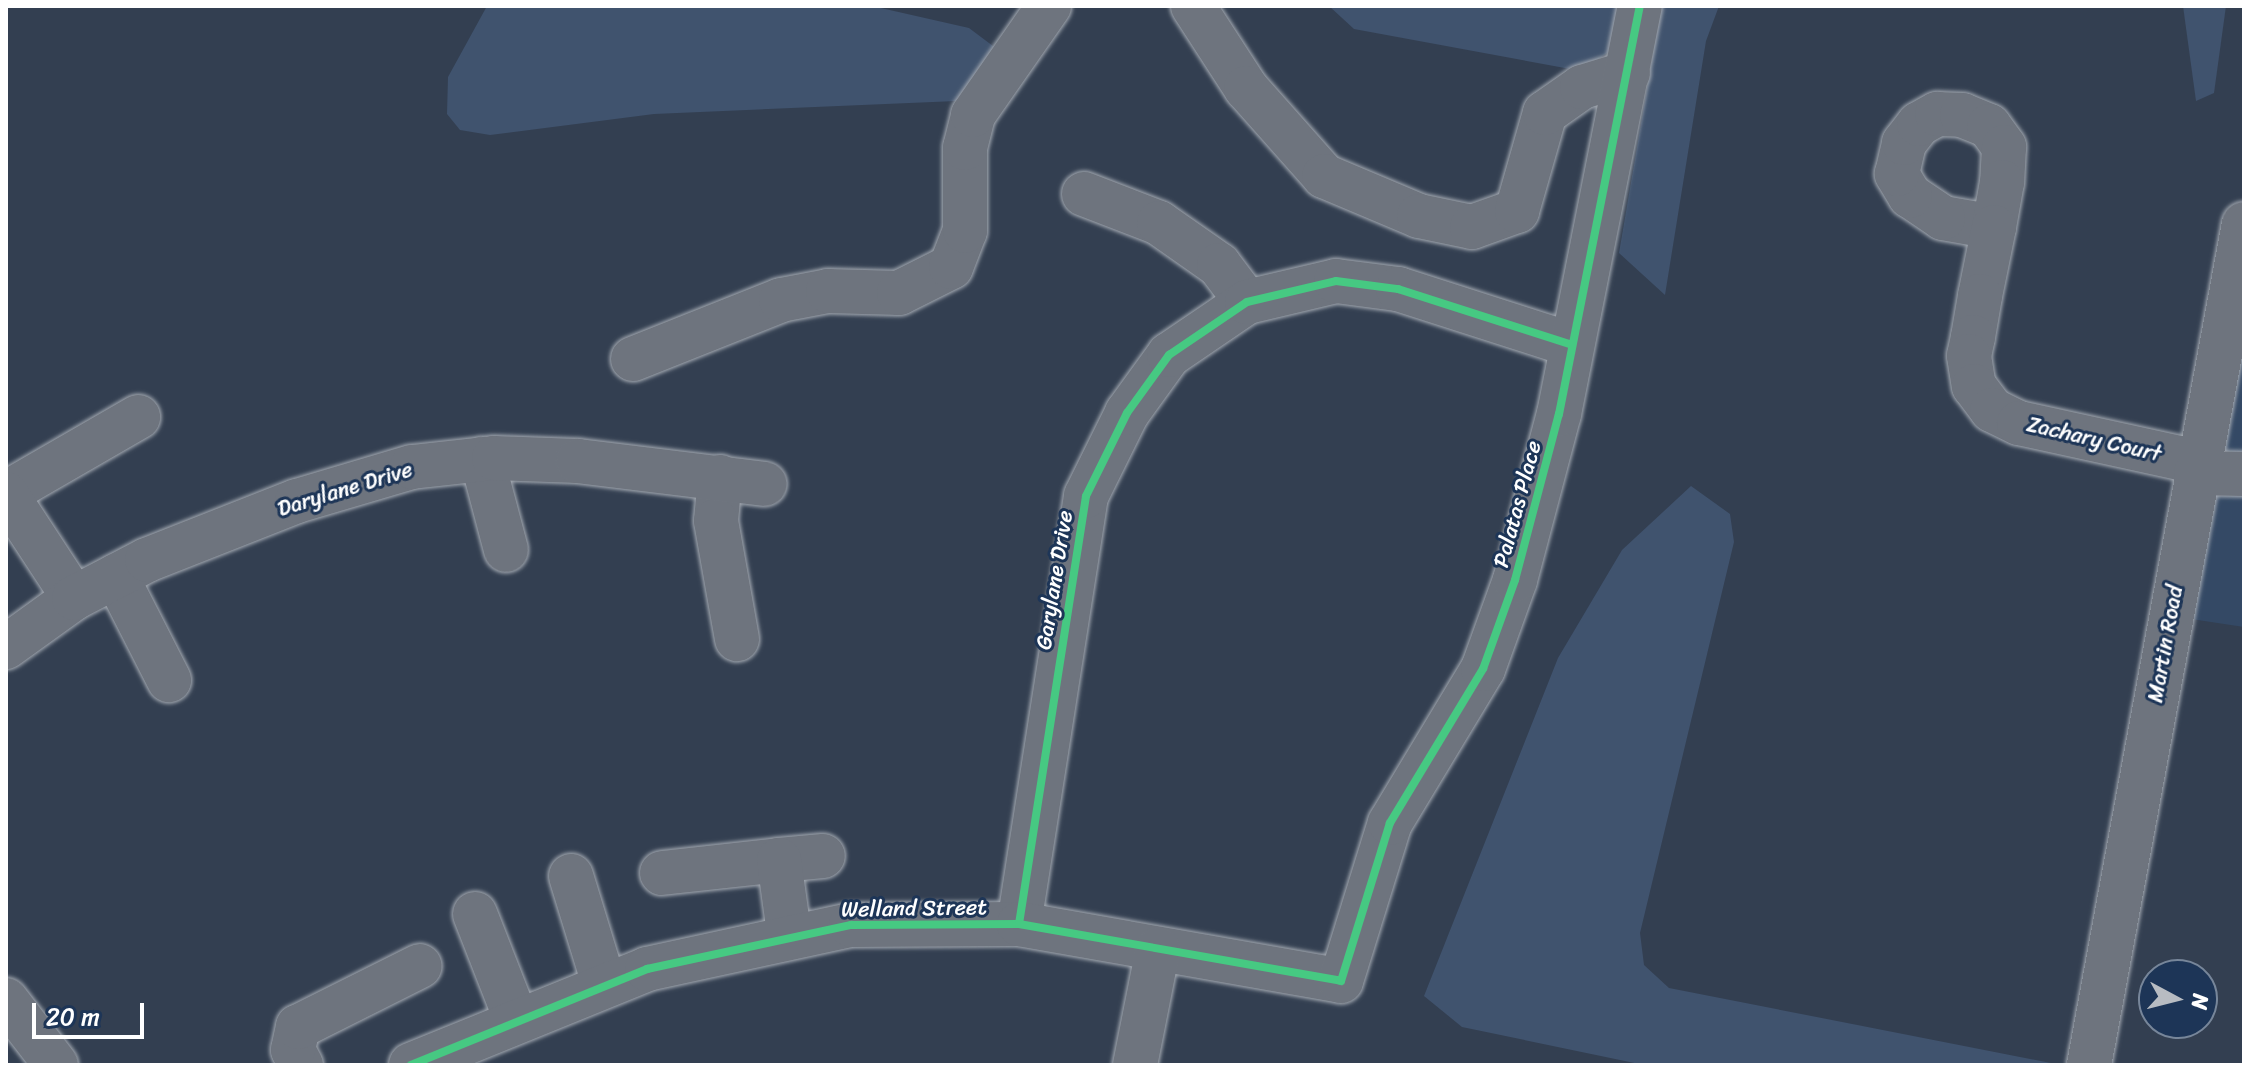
<!DOCTYPE html>
<html>
<head>
<meta charset="utf-8">
<style>
  body { margin:0 }
  #map { position:relative; width:2250px; height:1071px; overflow:hidden; background:#333f51; font-family:Sriracha,sans-serif }
  div>[style] { position:absolute }
  .built>* { inset:0; background:#344965 }
  .green>* { inset:0; background:#40536e }
  .roads { filter:drop-shadow(0 0 2px #a3a9b1) drop-shadow(0 0 2px #a3a9b1) }
  .minor>* { height:44px; margin:-22px; padding:0 22px; transform-origin:22px; border-radius:22px; background:#6e747e }
  .cycleway>* { height:8px; margin:-4px; padding:0 4px; transform-origin:4px; border-radius:4px; background:#46c982 }
  span { translate:-50% -50%; white-space:nowrap; text-align:center; line-height:1.15; -webkit-text-stroke:6px #1d3557; paint-order:stroke }
  .street-label { font-size:22px; color:#fff }
  .frame { position:absolute; inset:0; border:8px solid #fff; pointer-events:none }
  .north { position:absolute; left:2138px; top:959px; width:80px; height:80px; box-sizing:border-box; background:#1d3557; border:2px solid #77869a; border-radius:50%; rotate:97deg; font-size:22px; font-weight:700; line-height:32px; text-align:center; color:#fff }
  .north::after { content:''; display:block; margin:auto; width:28px; height:36px; background:#b8bcc2; clip-path:polygon(50% 0,100% 100%,50% 72%,0 100%) }
  .scale { position:absolute; left:32px; top:1003px; width:112px; height:36px; box-sizing:border-box; border:4px solid #fff; border-top:0; padding-left:10px; font-size:24px; line-height:28px; white-space:nowrap; color:#fff; -webkit-text-stroke:6px #1d3557; paint-order:stroke }
</style>
</head>
<body>
<div id="map">
  <div class="built">
    <i style="clip-path:polygon(2244px 328px,2244px 627px,2191px 619px)"></i>
  </div>
  <div class="green">
    <i style="clip-path:polygon(487px 6px,872px 6px,969px 28px,1001px 52px,980px 100px,654px 114px,490px 135px,460px 130px,447px 114px,448px 77px)"></i>
    <i style="clip-path:polygon(1329px 6px,1618px 6px,1610px 51px,1581px 71px,1354px 29px)"></i>
    <i style="clip-path:polygon(1661px 6px,1719px 6px,1706px 41px,1665px 295px,1619px 253px)"></i>
    <i style="clip-path:polygon(2183px 6px,2226px 6px,2214px 93px,2196px 101px)"></i>
    <i style="clip-path:polygon(1691px 486px,1730px 514px,1734px 542px,1640px 933px,1644px 965px,1669px 988px,2061px 1065px,1644px 1065px,1462px 1027px,1424px 996px,1558px 658px,1622px 550px)"></i>
  </div>
  <div class="roads">
    <div class="minor">
      <i style="left:1193px;top:6px;width:98px;rotate:57.1deg"></i>
      <i style="left:1246px;top:88px;width:118px;rotate:48.4deg"></i>
      <i style="left:1324px;top:176px;width:103px;rotate:22.8deg"></i>
      <i style="left:1419px;top:216px;width:54px;rotate:11.7deg"></i>
      <i style="left:1472px;top:227px;width:48px;rotate:-19.6deg"></i>
      <i style="left:1517px;top:211px;width:102px;rotate:-74.1deg"></i>
      <i style="left:1545px;top:113px;width:45px;rotate:-35.1deg"></i>
      <i style="left:1582px;top:87px;width:48px;rotate:-16.9deg"></i>
      <i style="left:1084px;top:194px;width:80px;rotate:21.1deg"></i>
      <i style="left:1159px;top:223px;width:73px;rotate:35deg"></i>
      <i style="left:1219px;top:265px;width:46px;rotate:52.9deg"></i>
      <i style="left:1994px;top:227px;width:52px;rotate:-170deg"></i>
      <i style="left:1943px;top:218px;width:40px;rotate:-146deg"></i>
      <i style="left:1910px;top:196px;width:26px;rotate:-121deg"></i>
      <i style="left:1897px;top:174px;width:32px;rotate:-77deg"></i>
      <i style="left:1904px;top:143px;width:24px;rotate:-52deg"></i>
      <i style="left:1919px;top:124px;width:21px;rotate:-29deg"></i>
      <i style="left:1937px;top:114px;width:25px;rotate:2deg"></i>
      <i style="left:1962px;top:115px;width:29px;rotate:22deg"></i>
      <i style="left:1989px;top:126px;width:26px;rotate:54deg"></i>
      <i style="left:2004px;top:147px;width:35px;rotate:93deg"></i>
      <i style="left:2002px;top:182px;width:46px;rotate:100.1deg"></i>
      <i style="left:1994px;top:227px;width:70px;rotate:101.5deg"></i>
      <i style="left:1980px;top:296px;width:42px;rotate:99.7deg"></i>
      <i style="left:1973px;top:337px;width:19px;rotate:102deg"></i>
      <i style="left:1969px;top:356px;width:30px;rotate:81deg"></i>
      <i style="left:1974px;top:386px;width:30px;rotate:53deg"></i>
      <i style="left:1992px;top:410px;width:30px;rotate:26deg"></i>
      <i style="left:2019px;top:423px;width:183px;rotate:12.3deg"></i>
      <i style="left:633px;top:359px;width:159px;rotate:-21.7deg"></i>
      <i style="left:781px;top:300px;width:48px;rotate:-10.8deg"></i>
      <i style="left:828px;top:291px;width:71px;rotate:1.6deg"></i>
      <i style="left:899px;top:293px;width:58px;rotate:-26.6deg"></i>
      <i style="left:951px;top:267px;width:39px;rotate:-69deg"></i>
      <i style="left:965px;top:231px;width:83px;rotate:-90deg"></i>
      <i style="left:965px;top:148px;width:34px;rotate:-76deg"></i>
      <i style="left:973px;top:115px;width:133px;rotate:-55.1deg"></i>
      <i style="left:482px;top:459px;width:94px;rotate:75.2deg"></i>
      <i style="left:2196px;top:473px;width:48px;rotate:1.2deg"></i>
      <i style="left:720px;top:477px;width:44px;rotate:95.2deg"></i>
      <i style="left:716px;top:521px;width:120px;rotate:79.9deg"></i>
      <i style="left:10px;top:491px;width:148px;rotate:-30deg"></i>
      <i style="left:6px;top:494px;width:124px;rotate:56.8deg"></i>
      <i style="left:116px;top:576px;width:117px;rotate:63deg"></i>
      <i style="left:6px;top:647px;width:84px;rotate:-35.8deg"></i>
      <i style="left:74px;top:598px;width:82px;rotate:-27.5deg"></i>
      <i style="left:147px;top:560px;width:161px;rotate:-21.5deg"></i>
      <i style="left:297px;top:501px;width:120px;rotate:-16.5deg"></i>
      <i style="left:412px;top:467px;width:82px;rotate:-6.3deg"></i>
      <i style="left:494px;top:458px;width:84px;rotate:2deg"></i>
      <i style="left:578px;top:461px;width:188px;rotate:7deg"></i>
      <i style="left:779px;top:860px;width:44px;rotate:-5.2deg"></i>
      <i style="left:662px;top:873px;width:118px;rotate:-6.3deg"></i>
      <i style="left:779px;top:860px;width:74px;rotate:82.2deg"></i>
      <i style="left:571px;top:876px;width:113px;rotate:73deg"></i>
      <i style="left:475px;top:914px;width:113px;rotate:68.7deg"></i>
      <i style="left:1019px;top:924px;width:433px;rotate:-81.1deg"></i>
      <i style="left:1086px;top:496px;width:93px;rotate:-63.7deg"></i>
      <i style="left:1127px;top:413px;width:72px;rotate:-54.1deg"></i>
      <i style="left:1169px;top:355px;width:94px;rotate:-34.2deg"></i>
      <i style="left:1247px;top:302px;width:91px;rotate:-13.3deg"></i>
      <i style="left:1336px;top:281px;width:63px;rotate:7.4deg"></i>
      <i style="left:1398px;top:289px;width:180px;rotate:17.8deg"></i>
      <i style="left:6px;top:1000px;width:82px;rotate:52.4deg"></i>
      <i style="left:301px;top:1065px;width:17px;rotate:-118deg"></i>
      <i style="left:293px;top:1050px;width:24px;rotate:-78deg"></i>
      <i style="left:298px;top:1027px;width:136px;rotate:-26.6deg"></i>
      <i style="left:411px;top:1065px;width:255px;rotate:-22.1deg"></i>
      <i style="left:647px;top:969px;width:209px;rotate:-12.2deg"></i>
      <i style="left:851px;top:925px;width:168px;rotate:-0.3deg"></i>
      <i style="left:1019px;top:924px;width:327px;rotate:10deg"></i>
      <i style="left:1341px;top:981px;width:165px;rotate:-72.8deg"></i>
      <i style="left:1390px;top:823px;width:180px;rotate:-58.9deg"></i>
      <i style="left:1483px;top:669px;width:95px;rotate:-70.2deg"></i>
      <i style="left:1515px;top:580px;width:172px;rotate:-75.2deg"></i>
      <i style="left:1559px;top:414px;width:416px;rotate:-78.8deg"></i>
      <i style="left:1135px;top:1065px;width:118px;rotate:-78.8deg"></i>
      <i style="left:2089px;top:1065px;width:855px;rotate:-79.56deg"></i>
    </div>
  </div>
  <div class="cycleway">
    <i style="left:1019px;top:924px;width:433px;rotate:-81.1deg"></i>
    <i style="left:1086px;top:496px;width:93px;rotate:-63.7deg"></i>
    <i style="left:1127px;top:413px;width:72px;rotate:-54.1deg"></i>
    <i style="left:1169px;top:355px;width:94px;rotate:-34.2deg"></i>
    <i style="left:1247px;top:302px;width:91px;rotate:-13.3deg"></i>
    <i style="left:1336px;top:281px;width:63px;rotate:7.4deg"></i>
    <i style="left:1398px;top:289px;width:180px;rotate:17.8deg"></i>
    <i style="left:411px;top:1065px;width:255px;rotate:-22.1deg"></i>
    <i style="left:647px;top:969px;width:209px;rotate:-12.2deg"></i>
    <i style="left:851px;top:925px;width:168px;rotate:-0.3deg"></i>
    <i style="left:1019px;top:924px;width:327px;rotate:10deg"></i>
    <i style="left:1341px;top:981px;width:165px;rotate:-72.8deg"></i>
    <i style="left:1390px;top:823px;width:180px;rotate:-58.9deg"></i>
    <i style="left:1483px;top:669px;width:95px;rotate:-70.2deg"></i>
    <i style="left:1515px;top:580px;width:172px;rotate:-75.2deg"></i>
    <i style="left:1559px;top:414px;width:416px;rotate:-78.8deg"></i>
  </div>
  <div class="street-label">
    <span style="left:2094px;top:439px;rotate:13deg">Zachary Court</span>
    <span style="left:345px;top:489px;rotate:-17deg">Darylane Drive</span>
    <span style="left:1517px;top:504px;rotate:-75deg">Palatas Place</span>
    <span style="left:1054px;top:580px;rotate:-81deg">Garylane Drive</span>
    <span style="left:2165px;top:644px;rotate:-80deg">Martin Road</span>
    <span style="left:914px;top:908px;rotate:-1deg">Welland Street</span>
  </div>
  <div class="frame"></div>
  <div class="north">N</div>
  <div class="scale">20 m</div>
</div>
</body>
</html>
